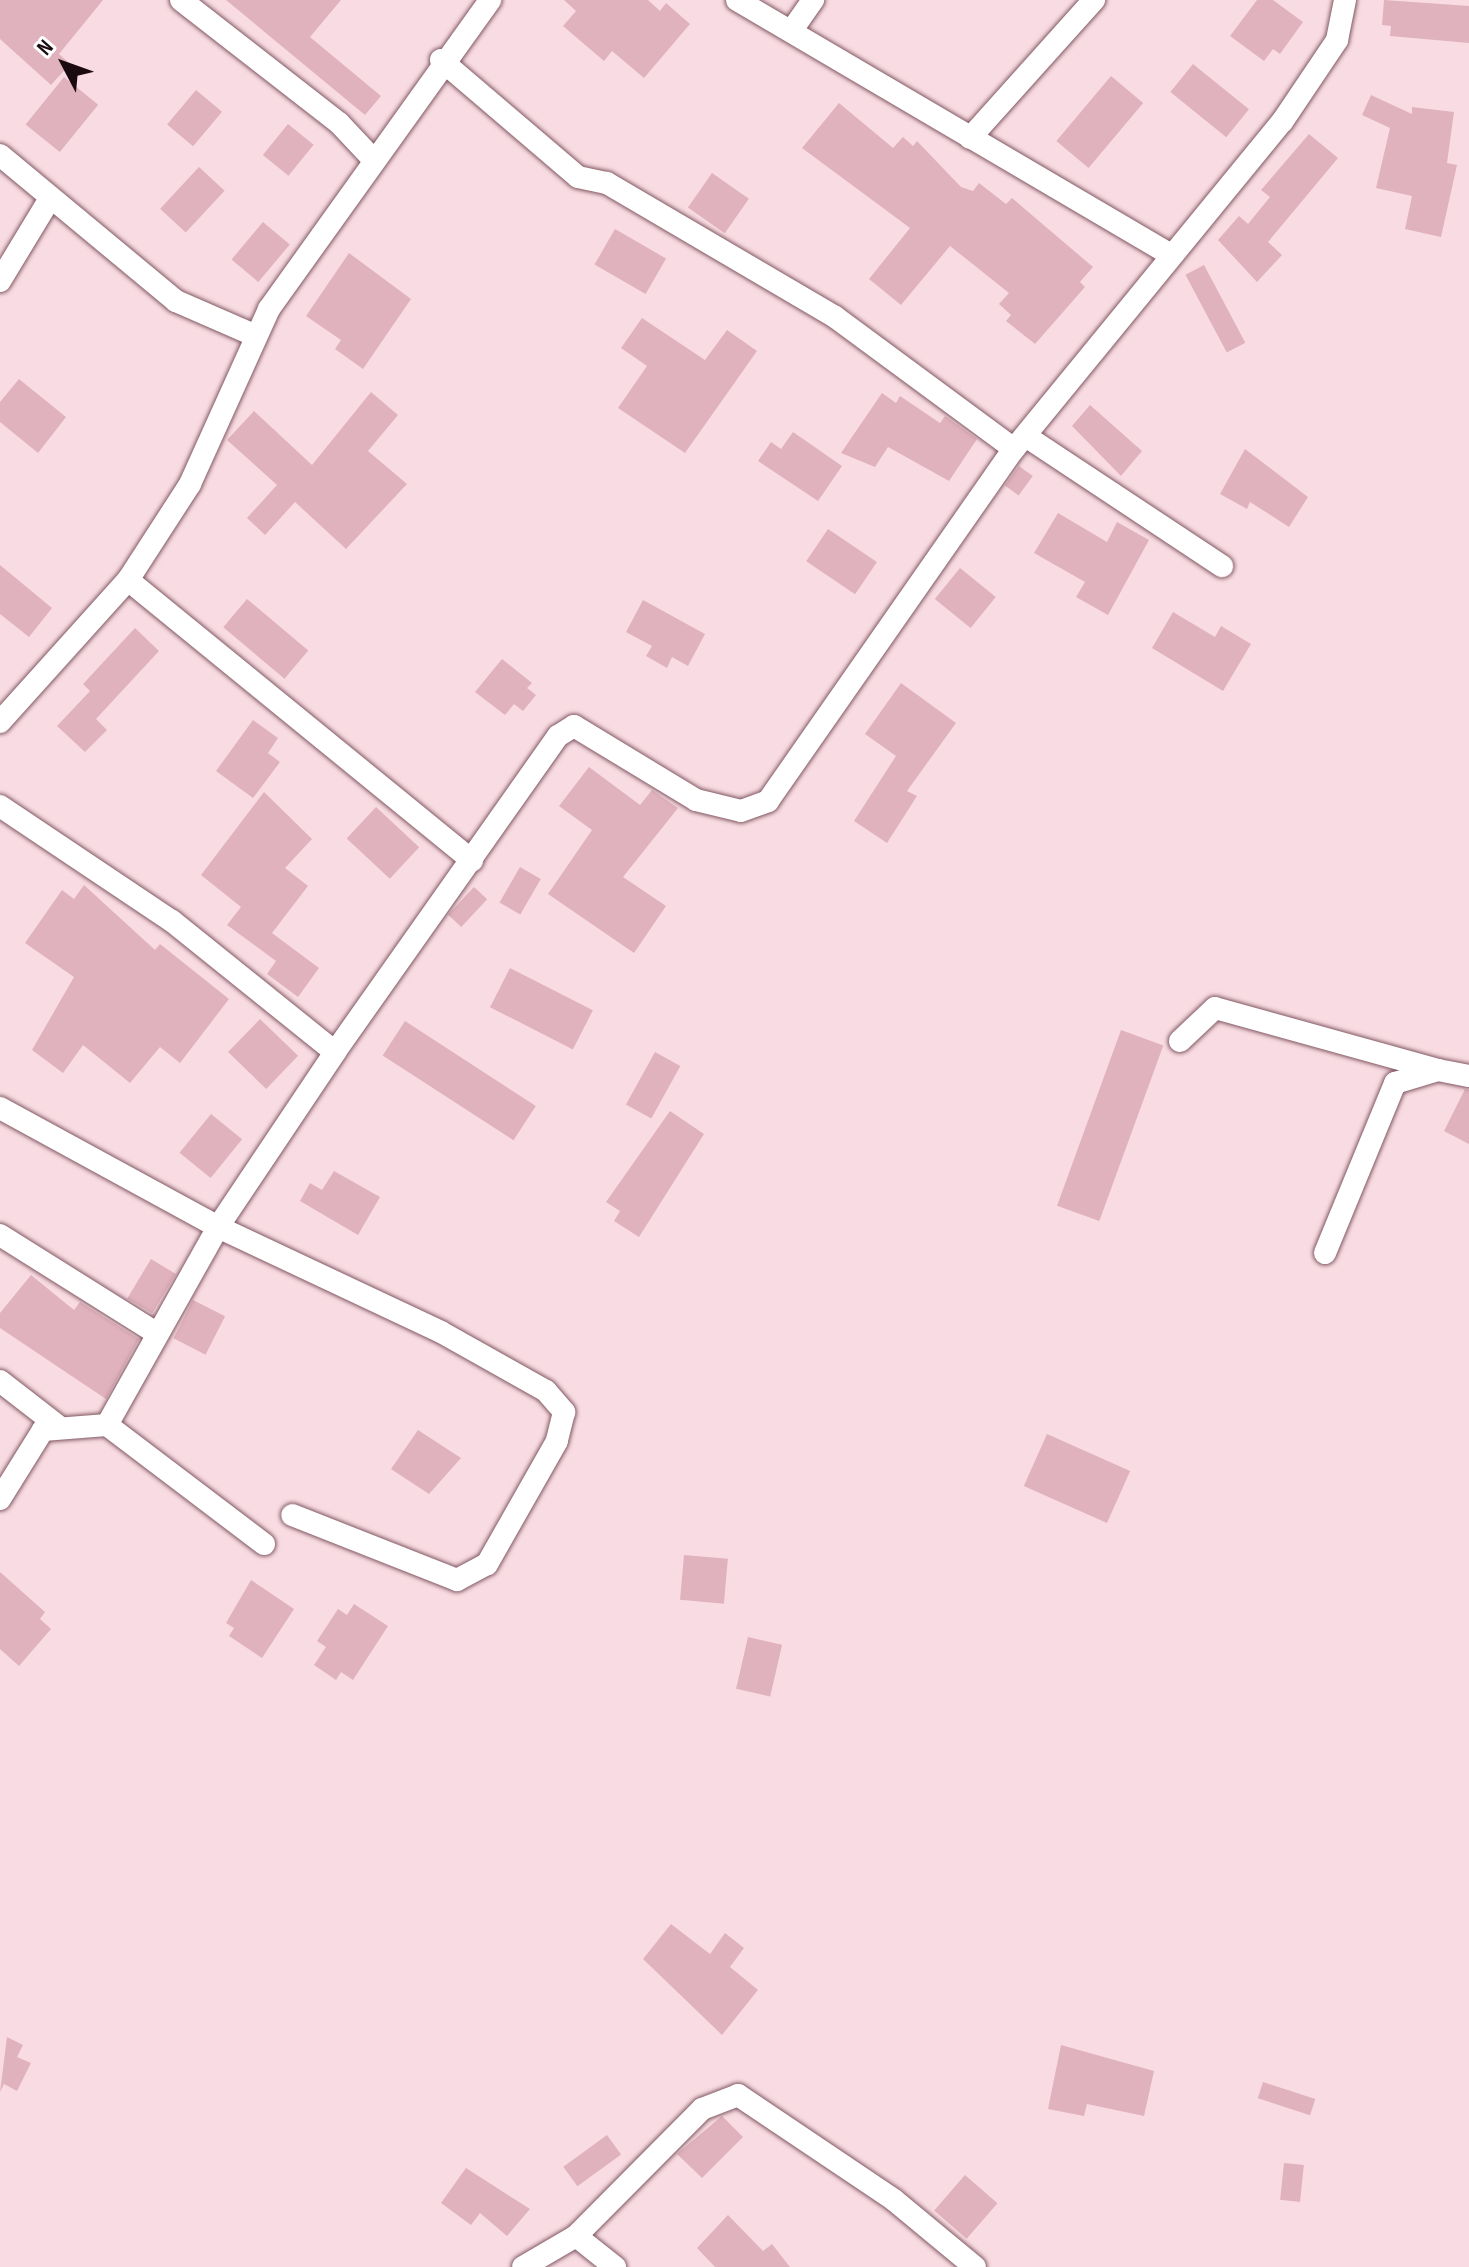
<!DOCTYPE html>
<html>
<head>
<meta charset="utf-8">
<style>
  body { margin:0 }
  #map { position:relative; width:1469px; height:2267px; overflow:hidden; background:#f9dce3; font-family:"Sofia Sans Condensed",sans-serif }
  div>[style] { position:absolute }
  .building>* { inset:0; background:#e0b2bd; transform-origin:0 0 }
  .roads { filter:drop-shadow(0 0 2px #815863) drop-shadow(0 0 2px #815863) }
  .minor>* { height:22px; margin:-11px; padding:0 11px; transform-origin:11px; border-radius:11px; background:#fff }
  span { translate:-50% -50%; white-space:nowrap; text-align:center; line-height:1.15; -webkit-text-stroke:6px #fff; paint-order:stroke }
  .north { position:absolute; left:24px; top:24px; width:80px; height:80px; -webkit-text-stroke:6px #fff; paint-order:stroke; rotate:311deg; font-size:22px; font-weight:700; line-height:32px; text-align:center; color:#1b0b10 }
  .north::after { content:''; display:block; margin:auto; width:28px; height:36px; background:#1b0b10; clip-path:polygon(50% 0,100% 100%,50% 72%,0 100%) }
</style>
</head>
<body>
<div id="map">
  <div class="building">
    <i style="clip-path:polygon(0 0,103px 0,59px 54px,70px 64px,51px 85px,0 39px)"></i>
    <i style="clip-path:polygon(226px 0,341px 0,310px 37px,381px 96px,365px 115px)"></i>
    <i style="clip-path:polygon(564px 0,648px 0,660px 11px,666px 3px,690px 24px,644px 78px,612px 51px,604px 61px,563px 26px,576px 11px)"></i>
    <i style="clip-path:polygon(1257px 0,1273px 0,1303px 22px,1280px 54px,1273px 49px,1264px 61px,1230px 36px)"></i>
    <i style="clip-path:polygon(1384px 0,1469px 6px,1469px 43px,1390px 36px,1391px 26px,1382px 25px)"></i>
    <i style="left:1193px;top:64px;width:72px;height:36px;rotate:39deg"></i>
    <i style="left:1111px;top:76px;width:42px;height:85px;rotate:40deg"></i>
    <i style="left:64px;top:77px;width:44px;height:61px;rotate:39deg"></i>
    <i style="left:196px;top:90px;width:34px;height:45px;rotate:40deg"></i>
    <i style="clip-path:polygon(1371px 95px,1412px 114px,1412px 107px,1454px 112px,1447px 163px,1457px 165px,1441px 237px,1405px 229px,1412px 196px,1376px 188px,1390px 128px,1362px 115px)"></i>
    <i style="clip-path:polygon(839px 103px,893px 148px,903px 137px,913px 146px,917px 141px,961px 187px,973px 191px,979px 183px,1006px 204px,1012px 198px,1093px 267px,1080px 282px,1085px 287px,1035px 344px,1006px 321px,1011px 315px,999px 304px,1009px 293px,950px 246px,901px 305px,869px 279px,910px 228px,802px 148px)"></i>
    <i style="left:288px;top:124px;width:33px;height:40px;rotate:39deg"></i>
    <i style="clip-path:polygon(1309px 134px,1338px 158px,1268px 242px,1282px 255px,1257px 282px,1218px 240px,1239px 216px,1248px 224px,1270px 197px,1261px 190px)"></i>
    <i style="left:199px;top:167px;width:35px;height:57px;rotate:43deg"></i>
    <i style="left:712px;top:173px;width:45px;height:42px;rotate:35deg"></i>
    <i style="left:263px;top:222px;width:35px;height:49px;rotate:40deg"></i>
    <i style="left:615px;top:229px;width:59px;height:41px;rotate:30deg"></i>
    <i style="clip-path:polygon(349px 253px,411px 299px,363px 369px,335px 349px,341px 340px,306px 316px)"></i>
    <i style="left:1204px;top:265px;width:88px;height:21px;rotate:62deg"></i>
    <i style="clip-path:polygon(642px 318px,705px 360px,727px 330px,757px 351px,685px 453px,618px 408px,647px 366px,621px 348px)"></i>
    <i style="clip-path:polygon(19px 379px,66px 417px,38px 453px,0 422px,0 402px)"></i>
    <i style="clip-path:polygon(371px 392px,398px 415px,368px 451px,407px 484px,346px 549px,295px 502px,265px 535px,247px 518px,277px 485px,227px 440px,254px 411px,312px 465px)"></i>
    <i style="clip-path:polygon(882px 393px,896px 403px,900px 396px,940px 423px,945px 416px,977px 439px,949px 481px,888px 447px,875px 467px,841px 453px)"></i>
    <i style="clip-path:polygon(1090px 405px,1142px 451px,1121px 476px,1072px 426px)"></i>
    <i style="clip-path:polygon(793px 432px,842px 466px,818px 501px,758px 461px,771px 442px,781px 449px)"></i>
    <i style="clip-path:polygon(1245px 449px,1308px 497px,1289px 527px,1250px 502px,1247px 509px,1220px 494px)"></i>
    <i style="left:1019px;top:466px;width:17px;height:24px;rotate:36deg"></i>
    <i style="clip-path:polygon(1058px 513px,1107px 542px,1117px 522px,1149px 540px,1108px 615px,1076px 597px,1085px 582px,1034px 553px)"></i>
    <i style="left:828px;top:529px;width:59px;height:39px;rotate:34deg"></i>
    <i style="clip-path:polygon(0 565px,52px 608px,29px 637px,0 614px)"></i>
    <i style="left:960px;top:568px;width:46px;height:40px;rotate:39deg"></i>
    <i style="left:247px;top:599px;width:80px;height:37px;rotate:40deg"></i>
    <i style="clip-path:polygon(643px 600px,705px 634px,688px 666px,672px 657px,667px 668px,646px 656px,652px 646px,626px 632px)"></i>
    <i style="clip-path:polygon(1173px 612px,1215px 637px,1221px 626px,1251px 644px,1223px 691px,1152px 648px)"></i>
    <i style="clip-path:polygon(135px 628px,159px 651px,96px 719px,107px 730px,85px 752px,57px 726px,90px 691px,83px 684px)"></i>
    <i style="clip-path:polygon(502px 659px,532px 683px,527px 688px,536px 695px,523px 711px,514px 704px,505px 715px,475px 692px)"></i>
    <i style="clip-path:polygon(901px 683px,956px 723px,907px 791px,917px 796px,887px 843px,854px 821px,896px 756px,865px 734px)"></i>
    <i style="clip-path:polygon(253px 720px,278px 738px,268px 753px,280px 762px,253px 798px,216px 771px)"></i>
    <i style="clip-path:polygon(589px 767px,640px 805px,652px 790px,678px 808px,623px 877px,666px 906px,634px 953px,548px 894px,592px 830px,559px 806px)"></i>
    <i style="clip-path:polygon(264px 792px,312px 839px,285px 868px,308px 886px,272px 933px,319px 968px,298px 997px,267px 974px,276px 961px,227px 925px,241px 907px,201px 875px)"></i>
    <i style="left:376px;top:807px;width:59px;height:43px;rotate:43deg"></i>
    <i style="left:520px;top:867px;width:24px;height:41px;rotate:30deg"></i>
    <i style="clip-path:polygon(84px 885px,155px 950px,160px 944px,229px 999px,180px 1063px,160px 1047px,130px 1083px,83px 1045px,63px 1073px,32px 1050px,74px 977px,25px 943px,62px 890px,74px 899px)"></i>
    <i style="left:474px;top:887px;width:18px;height:38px;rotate:43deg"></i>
    <i style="left:510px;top:968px;width:93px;height:44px;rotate:27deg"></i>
    <i style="left:260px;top:1019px;width:53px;height:46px;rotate:44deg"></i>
    <i style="left:405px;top:1021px;width:156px;height:41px;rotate:33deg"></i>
    <i style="left:1121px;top:1030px;width:45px;height:187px;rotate:20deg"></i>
    <i style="left:655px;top:1052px;width:29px;height:60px;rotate:29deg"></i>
    <i style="clip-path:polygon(1465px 1089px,1469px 1090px,1469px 1144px,1444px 1131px)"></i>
    <i style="clip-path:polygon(670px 1111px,704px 1134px,639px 1237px,614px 1221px,620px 1211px,606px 1202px)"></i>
    <i style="left:211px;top:1114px;width:40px;height:50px;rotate:39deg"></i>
    <i style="clip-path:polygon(334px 1171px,380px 1197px,358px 1235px,300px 1201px,310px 1183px,322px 1190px)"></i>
    <i style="left:151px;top:1259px;width:29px;height:46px;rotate:31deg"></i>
    <i style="clip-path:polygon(31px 1275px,74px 1310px,80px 1302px,139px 1339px,106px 1399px,0 1328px,0 1313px)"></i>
    <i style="left:193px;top:1300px;width:36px;height:43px;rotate:27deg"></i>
    <i style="clip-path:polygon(418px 1430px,461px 1458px,429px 1494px,391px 1469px)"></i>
    <i style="left:1047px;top:1434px;width:91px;height:57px;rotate:24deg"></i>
    <i style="left:684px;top:1555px;width:44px;height:45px;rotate:5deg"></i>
    <i style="clip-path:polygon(0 1572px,45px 1612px,40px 1619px,51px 1629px,19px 1666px,0 1649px)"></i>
    <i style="clip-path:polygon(251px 1580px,294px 1609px,262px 1658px,229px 1636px,234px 1628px,226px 1623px)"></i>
    <i style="clip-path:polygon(354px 1604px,388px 1626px,353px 1680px,341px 1672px,336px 1680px,314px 1665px,326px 1647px,317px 1641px,338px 1609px,347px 1615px)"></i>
    <i style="left:748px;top:1637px;width:35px;height:53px;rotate:13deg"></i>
    <i style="clip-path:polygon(671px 1924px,710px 1954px,725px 1933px,744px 1948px,730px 1967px,758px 1990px,722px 2035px,643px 1959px)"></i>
    <i style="clip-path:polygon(7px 2037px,23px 2045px,17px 2057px,31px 2063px,17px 2091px,4px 2084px,0 2092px)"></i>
    <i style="clip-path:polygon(1061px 2045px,1154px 2071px,1144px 2116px,1087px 2104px,1084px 2116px,1048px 2109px)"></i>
    <i style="left:1263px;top:2082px;width:55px;height:17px;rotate:18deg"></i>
    <i style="clip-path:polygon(722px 2116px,743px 2137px,702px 2178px,677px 2154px)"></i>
    <i style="left:607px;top:2135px;width:24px;height:54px;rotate:54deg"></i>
    <i style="left:1284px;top:2163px;width:20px;height:37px;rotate:6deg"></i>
    <i style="clip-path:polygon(466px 2168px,530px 2209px,507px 2236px,480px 2213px,471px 2225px,441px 2203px)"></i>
    <i style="left:965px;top:2175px;width:43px;height:47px;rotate:41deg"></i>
    <i style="clip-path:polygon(728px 2215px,763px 2251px,772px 2244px,790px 2267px,715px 2267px,697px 2248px)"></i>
  </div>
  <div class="roads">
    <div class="minor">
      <i style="left:181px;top:0;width:200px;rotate:37.9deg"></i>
      <i style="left:339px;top:123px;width:47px;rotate:46.7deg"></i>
      <i style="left:737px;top:0;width:503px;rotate:30.44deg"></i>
      <i style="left:792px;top:30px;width:37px;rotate:-55deg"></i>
      <i style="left:441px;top:60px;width:180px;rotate:40.5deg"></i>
      <i style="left:578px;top:177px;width:30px;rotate:12deg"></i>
      <i style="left:607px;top:183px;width:264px;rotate:30.4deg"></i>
      <i style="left:835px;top:317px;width:222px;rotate:36.4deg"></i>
      <i style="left:970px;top:138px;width:186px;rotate:-48.1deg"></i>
      <i style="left:0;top:155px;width:229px;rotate:39.7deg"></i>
      <i style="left:176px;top:301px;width:85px;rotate:23.6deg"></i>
      <i style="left:0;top:281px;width:95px;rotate:-58.8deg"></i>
      <i style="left:1027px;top:437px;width:234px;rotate:33.5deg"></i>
      <i style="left:128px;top:580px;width:444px;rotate:39.2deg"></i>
      <i style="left:0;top:722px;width:191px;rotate:-48deg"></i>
      <i style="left:128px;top:580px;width:114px;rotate:-57.1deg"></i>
      <i style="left:190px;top:484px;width:192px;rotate:-65.7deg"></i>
      <i style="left:269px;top:309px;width:380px;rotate:-54.4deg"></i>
      <i style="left:0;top:806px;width:207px;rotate:33.8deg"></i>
      <i style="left:172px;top:921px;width:209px;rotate:38.8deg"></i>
      <i style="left:1180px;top:1041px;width:48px;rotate:-43.3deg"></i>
      <i style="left:1215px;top:1008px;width:231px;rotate:15.5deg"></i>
      <i style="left:0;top:1108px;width:248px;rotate:28.6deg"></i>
      <i style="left:218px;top:1227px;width:246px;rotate:25.2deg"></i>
      <i style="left:441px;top:1332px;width:120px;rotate:29.3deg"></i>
      <i style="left:546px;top:1391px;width:28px;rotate:49deg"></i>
      <i style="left:564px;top:1412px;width:30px;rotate:104deg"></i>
      <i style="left:557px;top:1441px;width:142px;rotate:119.6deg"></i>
      <i style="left:487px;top:1564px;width:34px;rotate:152deg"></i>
      <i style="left:457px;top:1580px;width:177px;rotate:-158.5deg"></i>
      <i style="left:0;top:1235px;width:184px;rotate:32.1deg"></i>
      <i style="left:1325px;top:1253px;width:184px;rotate:-67.6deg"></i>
      <i style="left:1395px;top:1083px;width:45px;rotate:-16.8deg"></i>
      <i style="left:1438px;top:1070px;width:32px;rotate:11deg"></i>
      <i style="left:0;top:1381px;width:73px;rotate:37.8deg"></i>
      <i style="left:0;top:1499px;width:81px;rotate:-58.1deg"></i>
      <i style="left:43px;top:1430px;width:64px;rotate:-4.5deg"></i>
      <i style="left:264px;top:1544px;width:197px;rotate:-142.8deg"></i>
      <i style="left:107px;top:1425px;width:227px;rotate:-60.7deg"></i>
      <i style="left:218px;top:1227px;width:211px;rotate:-56.2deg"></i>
      <i style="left:335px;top:1052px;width:387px;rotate:-54.8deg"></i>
      <i style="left:558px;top:736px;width:19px;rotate:-32deg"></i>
      <i style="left:574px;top:726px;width:143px;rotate:31.2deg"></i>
      <i style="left:696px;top:800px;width:46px;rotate:13.7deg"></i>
      <i style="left:741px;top:811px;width:29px;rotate:-20deg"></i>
      <i style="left:768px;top:801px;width:429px;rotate:-55.1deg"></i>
      <i style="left:1014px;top:449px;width:423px;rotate:-50.7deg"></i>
      <i style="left:1282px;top:122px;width:99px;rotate:-56.1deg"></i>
      <i style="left:1337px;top:40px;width:41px;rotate:-78.7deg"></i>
      <i style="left:576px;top:2236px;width:50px;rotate:38.5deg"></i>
      <i style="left:523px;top:2267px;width:61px;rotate:-30.3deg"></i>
      <i style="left:576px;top:2236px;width:179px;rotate:-45.2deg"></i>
      <i style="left:702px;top:2109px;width:39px;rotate:-21deg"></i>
      <i style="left:738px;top:2095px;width:188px;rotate:33.9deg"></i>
      <i style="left:894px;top:2200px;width:105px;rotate:39.6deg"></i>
    </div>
  </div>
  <div class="north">N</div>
</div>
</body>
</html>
